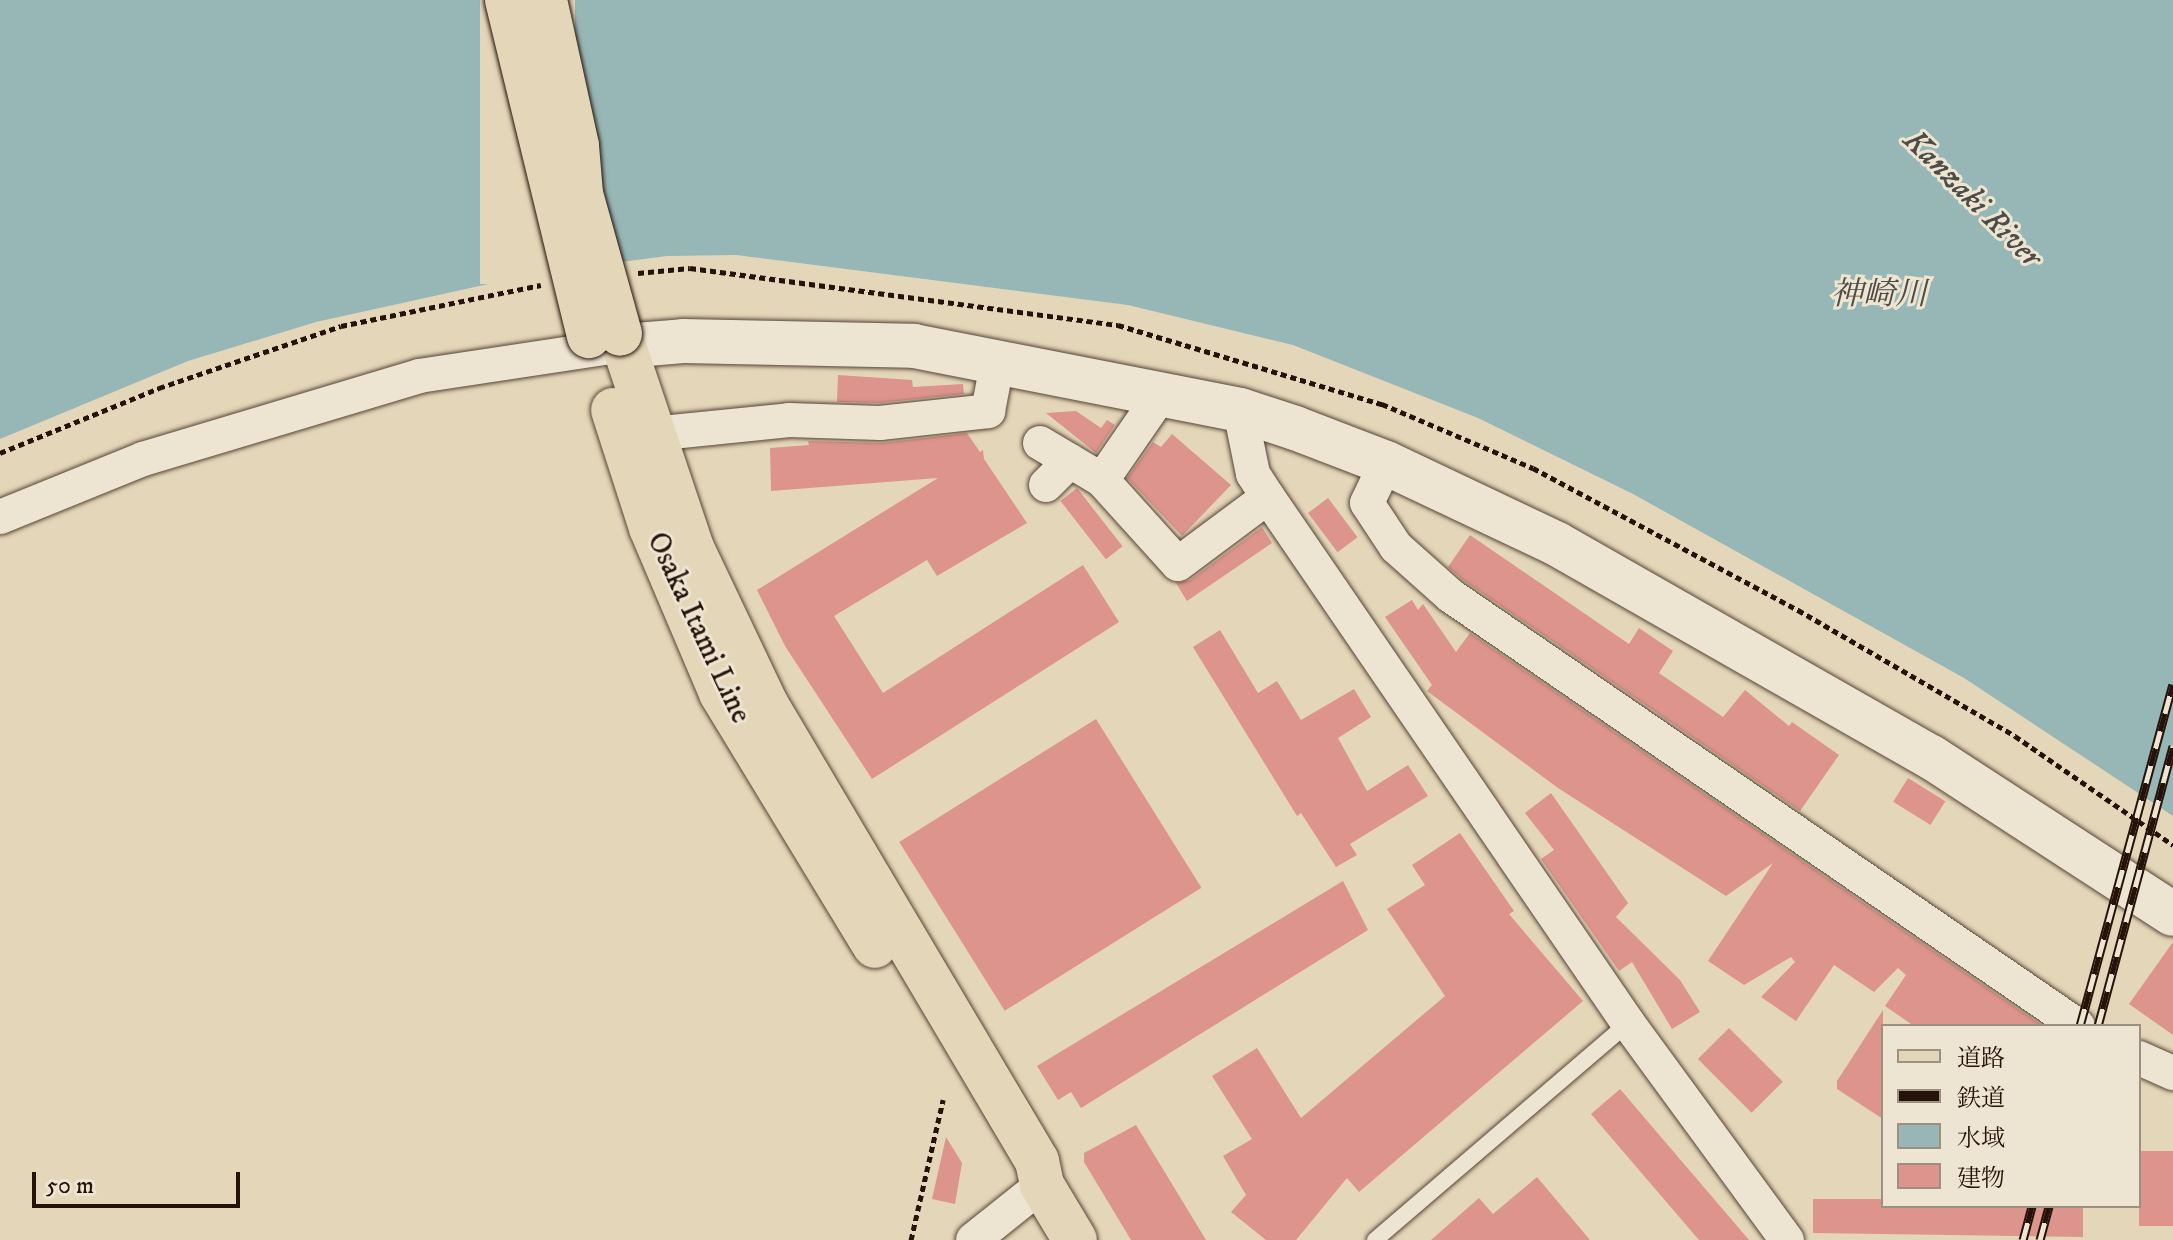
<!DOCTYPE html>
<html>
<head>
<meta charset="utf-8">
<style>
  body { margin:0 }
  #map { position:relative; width:2173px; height:1240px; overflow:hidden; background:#e4d6b8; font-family:"IM FELL DW Pica","Noto Serif JP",serif }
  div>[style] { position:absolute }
  .water>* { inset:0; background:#97b7b6 }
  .pier>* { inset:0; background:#e4d6b8; transform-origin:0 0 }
  .building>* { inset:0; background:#dd948c; transform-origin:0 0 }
  .path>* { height:5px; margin-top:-2.5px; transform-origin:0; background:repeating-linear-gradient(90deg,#25130a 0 6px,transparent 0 10px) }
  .roads { filter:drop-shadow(0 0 2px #554436) drop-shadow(0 0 2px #554436) }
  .lane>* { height:16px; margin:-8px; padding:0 8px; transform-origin:8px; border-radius:8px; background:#ede4d1 }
  .street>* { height:34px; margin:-17px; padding:0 17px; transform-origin:17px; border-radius:17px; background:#ede4d1 }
  .secondary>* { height:44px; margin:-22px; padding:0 22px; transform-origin:22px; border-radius:22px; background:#ede4d1 }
  .primary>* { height:44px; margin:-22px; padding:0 22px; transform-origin:22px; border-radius:22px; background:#e4d6b8 }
  .rail>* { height:9px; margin-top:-4.5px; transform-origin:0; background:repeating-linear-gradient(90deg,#ede4d1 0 18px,#25130a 0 36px); box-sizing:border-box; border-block:2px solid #25130a }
  .bridges { filter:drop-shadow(0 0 2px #25130a) drop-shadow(0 0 2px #25130a) }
  .primary-bridge>* { height:44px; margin:-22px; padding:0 22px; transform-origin:22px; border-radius:22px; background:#e4d6b8 }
  span { translate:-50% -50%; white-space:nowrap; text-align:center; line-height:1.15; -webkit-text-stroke:6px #ede4d1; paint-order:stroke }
  .street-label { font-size:30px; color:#25130a }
  .water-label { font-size:32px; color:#4d4c46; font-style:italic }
  .legend { position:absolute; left:1881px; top:1024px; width:260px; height:184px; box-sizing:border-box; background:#ede4d1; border:2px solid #9d9081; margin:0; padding:10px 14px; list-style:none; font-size:24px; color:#25130a }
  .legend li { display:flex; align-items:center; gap:16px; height:40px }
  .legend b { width:40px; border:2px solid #9d9081 }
  .scale { position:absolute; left:32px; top:1172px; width:208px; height:36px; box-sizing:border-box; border:4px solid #25130a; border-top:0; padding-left:10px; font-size:24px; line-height:28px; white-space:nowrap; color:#25130a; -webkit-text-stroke:6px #ede4d1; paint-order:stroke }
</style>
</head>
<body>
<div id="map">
  <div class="water">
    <i style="clip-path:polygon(0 0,2173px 0,2173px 816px,1964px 678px,1633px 494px,1478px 418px,1293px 345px,1128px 305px,736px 255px,667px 256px,538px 273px,316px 322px,188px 361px,0 439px)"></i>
  </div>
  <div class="pier">
    <i style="left:480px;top:0;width:95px;height:284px"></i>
  </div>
  <div class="building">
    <i style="clip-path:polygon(838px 375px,912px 380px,913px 387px,963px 384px,964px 394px,879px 403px,837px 402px)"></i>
    <i style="clip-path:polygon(1076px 411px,1101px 428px,1107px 420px,1115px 425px,1096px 453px,1046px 413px)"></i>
    <i style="clip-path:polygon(967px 433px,980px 452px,983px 450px,984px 459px,1027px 523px,937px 576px,927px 560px,834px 616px,883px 693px,1083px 565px,1119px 622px,872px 779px,785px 646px,757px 590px,938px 478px,771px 491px,770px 448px,809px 445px,808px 441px,882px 443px)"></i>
    <i style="clip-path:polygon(1172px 434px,1231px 485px,1182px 536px,1127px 478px,1153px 442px,1161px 447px)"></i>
    <i style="left:1077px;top:488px;width:74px;height:21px;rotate:52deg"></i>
    <i style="left:1328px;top:498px;width:49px;height:25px;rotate:53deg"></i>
    <i style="clip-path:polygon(1262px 527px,1272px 543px,1187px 601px,1176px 583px,1190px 580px)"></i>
    <i style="clip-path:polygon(1470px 535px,1629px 644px,1639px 628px,1673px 651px,1659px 673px,1723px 717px,1745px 690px,1789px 726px,1792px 722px,1839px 755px,1800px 811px,1463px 580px,1448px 567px)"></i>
    <i style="clip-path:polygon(1412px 600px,1418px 610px,1423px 604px,1456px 652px,1470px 633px,2043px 1026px,1914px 1026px,1885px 1006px,1906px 975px,1898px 968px,1874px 992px,1834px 965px,1796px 1021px,1761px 997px,1795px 962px,1791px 957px,1744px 985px,1708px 961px,1773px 863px,1726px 896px,1558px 788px,1427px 691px,1432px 685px,1385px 617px)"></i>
    <i style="clip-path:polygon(1220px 630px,1258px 693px,1277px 681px,1301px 720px,1354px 689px,1371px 717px,1338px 738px,1367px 791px,1408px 765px,1428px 796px,1350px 844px,1357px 855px,1336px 867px,1301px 813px,1297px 816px,1193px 647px)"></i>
    <i style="left:1096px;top:719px;width:199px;height:232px;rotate:58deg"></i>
    <i style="left:1908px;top:778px;width:44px;height:28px;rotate:32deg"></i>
    <i style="clip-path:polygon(1551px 793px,1628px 903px,1616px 917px,1680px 980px,1700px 1012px,1672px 1029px,1632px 962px,1619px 971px,1541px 859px,1554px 850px,1525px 813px)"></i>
    <i style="clip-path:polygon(1460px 833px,1514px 911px,1509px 914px,1583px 1001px,1359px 1192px,1347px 1178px,1296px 1240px,1266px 1240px,1231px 1212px,1246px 1195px,1223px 1156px,1252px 1139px,1212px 1076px,1257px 1048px,1301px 1118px,1445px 996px,1387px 909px,1425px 885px,1412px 865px)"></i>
    <i style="clip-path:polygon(1343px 881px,1368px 930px,1081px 1108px,1071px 1092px,1058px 1100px,1037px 1066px)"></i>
    <i style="clip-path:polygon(2173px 942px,2173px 1035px,2129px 1004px)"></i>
    <i style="clip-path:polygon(1883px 1010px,1883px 1119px,1837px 1089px,1837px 1081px)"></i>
    <i style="left:1729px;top:1028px;width:76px;height:44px;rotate:45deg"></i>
    <i style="clip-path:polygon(1620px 1089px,1749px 1240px,1699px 1240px,1591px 1114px)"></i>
    <i style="clip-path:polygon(1136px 1125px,1155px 1156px,1206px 1240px,1131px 1240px,1084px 1162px,1084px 1153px)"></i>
    <i style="clip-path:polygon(946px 1137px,962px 1163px,955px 1204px,932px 1199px)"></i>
    <i style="left:2139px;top:1151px;width:34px;height:75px"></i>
    <i style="clip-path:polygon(1537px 1177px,1590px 1240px,1431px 1240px,1479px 1198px,1493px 1214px)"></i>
    <i style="clip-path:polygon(1813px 1199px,1883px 1199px,1883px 1206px,2083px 1206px,2083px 1237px,1813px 1233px)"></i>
  </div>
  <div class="path">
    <i style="left:638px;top:273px;width:52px;rotate:-5.5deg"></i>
    <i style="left:690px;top:268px;width:432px;rotate:7.6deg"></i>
    <i style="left:1118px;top:325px;width:276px;rotate:16.7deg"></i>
    <i style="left:1382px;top:404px;width:164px;rotate:23deg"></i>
    <i style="left:1533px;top:468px;width:301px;rotate:28.2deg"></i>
    <i style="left:1798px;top:610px;width:251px;rotate:30.1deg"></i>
    <i style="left:2015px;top:736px;width:192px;rotate:34.6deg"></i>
    <i style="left:0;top:453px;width:172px;rotate:-22.2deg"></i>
    <i style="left:159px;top:388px;width:192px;rotate:-18.8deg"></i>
    <i style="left:341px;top:326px;width:204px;rotate:-11.6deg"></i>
    <i style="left:911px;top:1240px;width:144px;rotate:-77.1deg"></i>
  </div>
  <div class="roads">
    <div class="lane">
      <i style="left:1375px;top:1240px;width:333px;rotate:-40.6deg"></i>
    </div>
    <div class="street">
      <i style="left:1240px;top:410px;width:65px;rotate:78.5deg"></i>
      <i style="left:1253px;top:474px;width:27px;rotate:57deg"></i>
      <i style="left:1268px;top:497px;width:637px;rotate:55.61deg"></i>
      <i style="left:1628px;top:1023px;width:269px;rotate:53.8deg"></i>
      <i style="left:652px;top:434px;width:138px;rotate:-5.8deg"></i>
      <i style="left:789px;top:420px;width:91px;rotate:1.9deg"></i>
      <i style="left:880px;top:423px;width:109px;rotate:-6.3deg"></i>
      <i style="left:988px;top:411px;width:53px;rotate:-79.1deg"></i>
      <i style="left:1040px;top:443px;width:72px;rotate:30.8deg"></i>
      <i style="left:1102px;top:480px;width:113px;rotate:47.9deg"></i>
      <i style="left:1178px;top:564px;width:112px;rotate:-36.7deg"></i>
      <i style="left:1386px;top:463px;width:44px;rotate:115.4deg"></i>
      <i style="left:1367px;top:503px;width:53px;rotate:56.6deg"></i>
      <i style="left:1396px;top:547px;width:74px;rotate:41.7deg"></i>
      <i style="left:1451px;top:596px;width:760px;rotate:34.44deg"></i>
      <i style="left:1102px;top:480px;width:106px;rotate:-55.4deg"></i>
      <i style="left:1046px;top:485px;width:34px;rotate:-45deg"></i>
      <i style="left:0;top:517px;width:154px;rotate:-22.1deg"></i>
      <i style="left:143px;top:459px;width:288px;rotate:-16.7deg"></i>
      <i style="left:419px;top:376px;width:201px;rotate:-8.6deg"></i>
      <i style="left:2139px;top:1058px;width:37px;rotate:24deg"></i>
      <i style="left:973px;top:1240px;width:88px;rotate:-38.6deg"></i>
    </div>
    <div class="secondary">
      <i style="left:624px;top:346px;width:59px;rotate:-4.8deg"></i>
      <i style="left:683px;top:341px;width:231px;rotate:1.2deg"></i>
      <i style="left:914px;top:346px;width:332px;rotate:11.1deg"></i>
      <i style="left:1240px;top:410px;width:58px;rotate:18.1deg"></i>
      <i style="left:1295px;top:428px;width:97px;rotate:21deg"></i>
      <i style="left:1386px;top:463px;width:189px;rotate:25.3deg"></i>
      <i style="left:1557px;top:544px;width:430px;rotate:29.7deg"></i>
      <i style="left:1931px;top:757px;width:288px;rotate:33deg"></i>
    </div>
    <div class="primary">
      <i style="left:620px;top:334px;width:226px;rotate:71.4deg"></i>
      <i style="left:692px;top:548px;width:173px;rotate:64.6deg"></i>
      <i style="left:766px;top:704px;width:531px;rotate:59.33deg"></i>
      <i style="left:1037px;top:1161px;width:25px;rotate:78deg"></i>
      <i style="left:1042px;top:1185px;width:64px;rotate:59deg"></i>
      <i style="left:613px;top:410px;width:124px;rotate:72.1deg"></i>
      <i style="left:651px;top:528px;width:179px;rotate:67deg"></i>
      <i style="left:721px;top:693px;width:296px;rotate:58.7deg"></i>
    </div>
  </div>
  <div class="rail">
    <i style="left:2080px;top:1026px;width:354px;rotate:-74.8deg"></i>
    <i style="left:2098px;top:1026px;width:290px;rotate:-75deg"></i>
    <i style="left:2023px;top:1240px;width:35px;rotate:-75deg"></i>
    <i style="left:2040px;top:1240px;width:35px;rotate:-75deg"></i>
  </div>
  <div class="bridges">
    <div class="primary-bridge">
      <i style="left:507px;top:0;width:346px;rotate:76.3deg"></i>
      <i style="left:545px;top:0;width:149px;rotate:77.6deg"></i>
      <i style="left:577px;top:146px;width:48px;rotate:85.2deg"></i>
      <i style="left:581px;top:194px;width:145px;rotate:74.4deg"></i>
    </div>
  </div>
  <div class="street-label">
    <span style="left:698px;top:628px;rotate:65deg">Osaka Itami Line</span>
  </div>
  <div class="water-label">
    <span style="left:1972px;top:199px;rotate:45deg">Kanzaki River</span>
    <span style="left:1879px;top:295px">神崎川</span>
  </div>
  <ul class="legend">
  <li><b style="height:10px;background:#e4d6b8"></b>道路</li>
  <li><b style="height:10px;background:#25130a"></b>鉄道</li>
  <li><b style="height:22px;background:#97b7b6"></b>水域</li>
  <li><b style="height:22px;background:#dd948c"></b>建物</li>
  </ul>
  <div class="scale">50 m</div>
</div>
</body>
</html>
